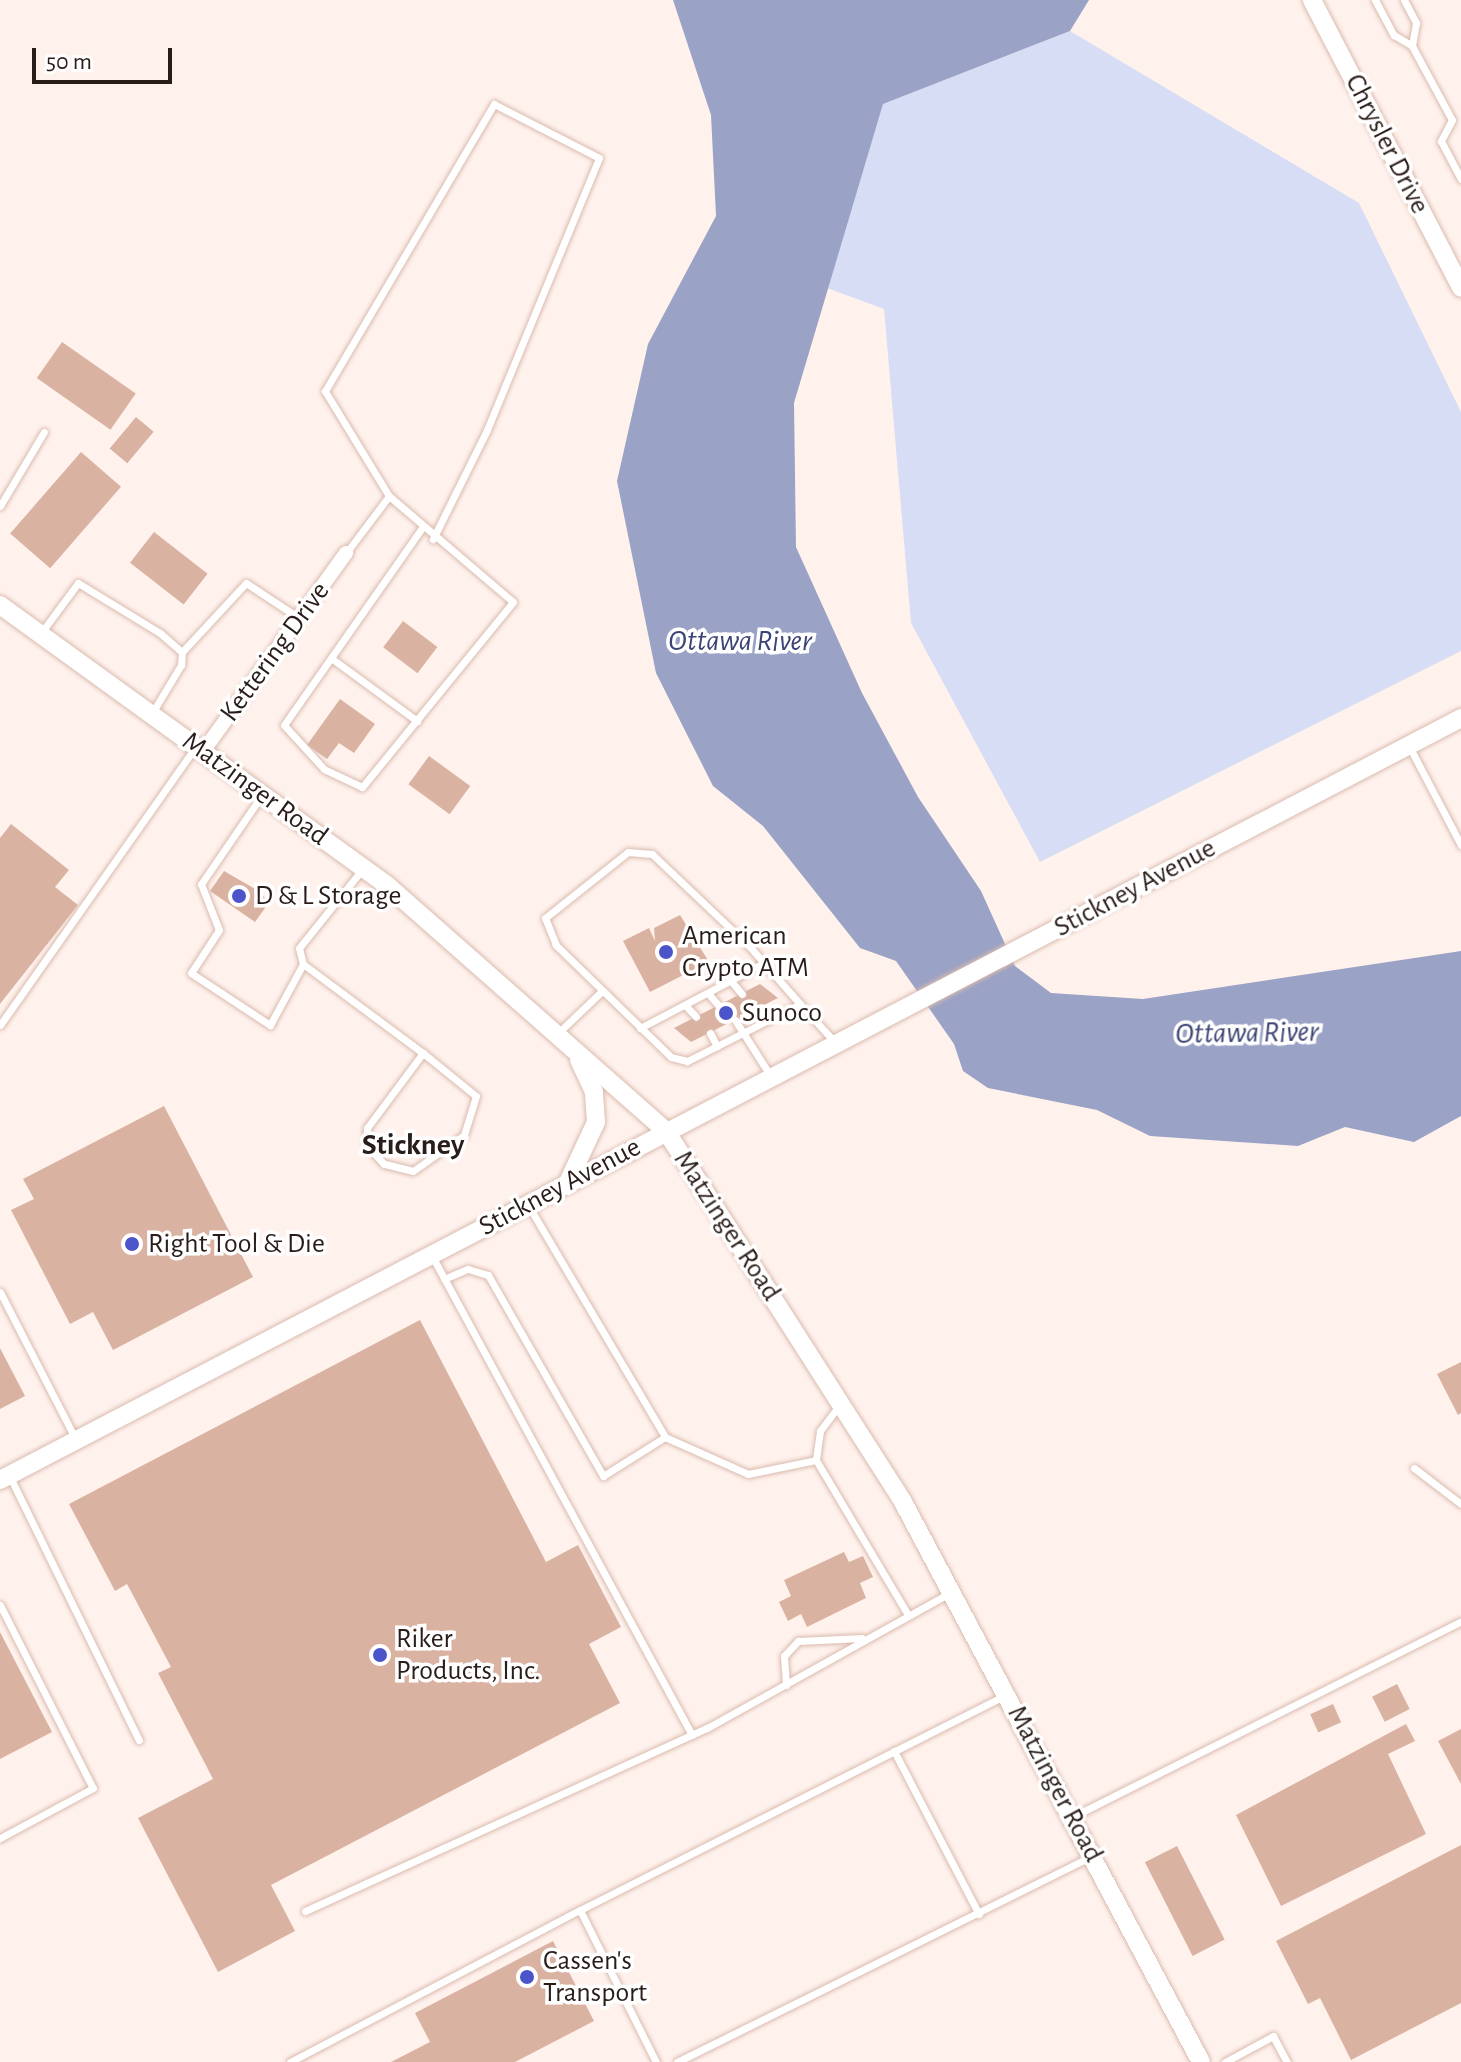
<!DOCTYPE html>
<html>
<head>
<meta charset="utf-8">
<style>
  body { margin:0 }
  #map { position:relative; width:1461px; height:2062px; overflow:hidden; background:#fff2ed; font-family:"Alegreya Sans",sans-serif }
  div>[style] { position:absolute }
  .green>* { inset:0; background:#d7ddf4 }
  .water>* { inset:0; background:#9aa2c5 }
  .building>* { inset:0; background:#dab2a1; transform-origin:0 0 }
  .roads { filter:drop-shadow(0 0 2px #dabbae) drop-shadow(0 0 2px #dabbae) }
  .service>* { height:7px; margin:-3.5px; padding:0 3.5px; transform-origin:3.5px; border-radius:3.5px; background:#fff }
  .minor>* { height:14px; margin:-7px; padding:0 7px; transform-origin:7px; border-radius:7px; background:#fff }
  .tertiary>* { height:18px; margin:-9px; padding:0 9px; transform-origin:9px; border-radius:9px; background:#fff }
  .dots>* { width:22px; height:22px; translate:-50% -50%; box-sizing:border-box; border:4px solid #fff; border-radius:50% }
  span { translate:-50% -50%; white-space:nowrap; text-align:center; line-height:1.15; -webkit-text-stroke:7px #fff; paint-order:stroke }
  .street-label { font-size:28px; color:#291d19 }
  .poi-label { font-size:28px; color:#291d19 }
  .left { translate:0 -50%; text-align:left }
  .water-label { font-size:30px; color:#3c4475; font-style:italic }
  .neighbourhood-label { font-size:30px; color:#291d19; font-weight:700 }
  .scale { position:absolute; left:32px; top:48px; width:140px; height:36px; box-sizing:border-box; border:4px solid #291d19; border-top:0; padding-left:10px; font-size:24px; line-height:28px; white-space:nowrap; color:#291d19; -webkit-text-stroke:6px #fff; paint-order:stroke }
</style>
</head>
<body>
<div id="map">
  <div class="green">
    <i style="clip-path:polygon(1070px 31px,1359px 203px,1461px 412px,1461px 651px,1040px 862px,911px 623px,884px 309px,827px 288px,883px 104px)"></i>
  </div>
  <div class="water">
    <i style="clip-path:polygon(673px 0,1089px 0,1070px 31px,883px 104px,794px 403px,796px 547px,862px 693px,918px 797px,981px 891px,1015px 966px,1051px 993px,1143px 999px,1461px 951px,1461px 1116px,1414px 1142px,1345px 1127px,1298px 1146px,1150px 1136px,1097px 1110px,988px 1088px,963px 1071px,954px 1044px,896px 961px,860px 948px,763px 826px,713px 786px,656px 673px,617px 481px,648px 344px,716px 216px,711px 115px)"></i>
  </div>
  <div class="building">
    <i style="left:62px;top:342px;width:90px;height:44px;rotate:35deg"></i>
    <i style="left:136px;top:417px;width:23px;height:41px;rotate:40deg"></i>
    <i style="left:81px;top:452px;width:53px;height:108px;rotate:41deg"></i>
    <i style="left:154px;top:532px;width:68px;height:39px;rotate:38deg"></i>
    <i style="left:403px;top:621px;width:43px;height:33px;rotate:37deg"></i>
    <i style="clip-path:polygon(340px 699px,375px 724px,354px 753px,339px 743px,327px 759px,307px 745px)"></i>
    <i style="left:429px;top:756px;width:51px;height:35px;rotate:36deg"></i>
    <i style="clip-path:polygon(11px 824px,69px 870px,55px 887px,78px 905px,0 1004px,0 838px)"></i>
    <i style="clip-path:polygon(224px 871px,262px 893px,268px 904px,255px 922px,210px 891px)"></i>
    <i style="clip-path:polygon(680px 915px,709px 962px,650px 992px,623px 941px,649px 928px,655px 941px,654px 928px)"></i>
    <i style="clip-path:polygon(760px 984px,778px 998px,691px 1042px,674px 1028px)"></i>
    <i style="clip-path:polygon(164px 1106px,253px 1277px,113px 1350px,93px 1312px,70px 1324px,11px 1210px,34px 1199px,23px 1179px)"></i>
    <i style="clip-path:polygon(420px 1320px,546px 1562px,578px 1545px,621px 1627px,589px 1644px,620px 1703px,271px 1885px,295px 1931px,218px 1972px,138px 1818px,213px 1779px,158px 1673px,171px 1667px,127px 1584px,115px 1591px,69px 1504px)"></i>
    <i style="clip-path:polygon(0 1348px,25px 1396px,0 1409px)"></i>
    <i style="clip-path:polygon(1461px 1362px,1461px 1413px,1458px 1415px,1437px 1374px)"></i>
    <i style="clip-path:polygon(844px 1552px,849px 1562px,863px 1556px,873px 1577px,860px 1583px,866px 1598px,807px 1627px,801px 1614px,788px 1621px,779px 1602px,791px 1596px,784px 1580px)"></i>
    <i style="clip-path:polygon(0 1632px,52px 1732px,0 1759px)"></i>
    <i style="left:1397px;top:1684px;width:28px;height:28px;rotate:63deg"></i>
    <i style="left:1333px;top:1704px;width:20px;height:25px;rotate:66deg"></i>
    <i style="clip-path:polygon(1406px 1724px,1415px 1741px,1388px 1754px,1426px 1834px,1281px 1906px,1236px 1815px)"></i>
    <i style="clip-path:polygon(1461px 1729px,1461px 1784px,1438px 1741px)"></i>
    <i style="clip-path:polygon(1461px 1845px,1461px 2003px,1351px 2060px,1320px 1998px,1308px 2004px,1276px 1941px)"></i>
    <i style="left:1177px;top:1846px;width:105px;height:36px;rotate:63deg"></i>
    <i style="clip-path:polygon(553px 1941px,594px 2021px,515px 2062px,391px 2062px,430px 2042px,415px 2013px)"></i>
  </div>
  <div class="roads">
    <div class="service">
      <i style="left:1375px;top:0;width:40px;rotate:62deg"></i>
      <i style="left:1394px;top:35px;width:21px;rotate:31deg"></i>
      <i style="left:1404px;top:0;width:26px;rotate:62deg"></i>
      <i style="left:1416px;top:23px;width:23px;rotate:100deg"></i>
      <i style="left:1412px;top:46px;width:84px;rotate:61.6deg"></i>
      <i style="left:1452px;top:120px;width:24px;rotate:118deg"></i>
      <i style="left:1441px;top:141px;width:43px;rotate:62.2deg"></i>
      <i style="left:389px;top:496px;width:163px;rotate:40.5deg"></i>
      <i style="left:513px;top:602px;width:239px;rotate:129.2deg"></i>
      <i style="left:362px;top:787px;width:42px;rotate:-154.7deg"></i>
      <i style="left:324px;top:769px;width:59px;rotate:-132.3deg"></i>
      <i style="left:284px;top:725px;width:241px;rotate:-55deg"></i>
      <i style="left:0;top:506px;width:86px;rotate:-59.3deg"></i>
      <i style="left:346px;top:553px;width:71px;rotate:-53deg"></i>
      <i style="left:389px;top:496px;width:123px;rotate:-121.4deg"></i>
      <i style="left:325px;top:391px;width:333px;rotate:-59.5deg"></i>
      <i style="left:494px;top:104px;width:118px;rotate:27.2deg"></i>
      <i style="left:599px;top:158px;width:294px;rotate:112.4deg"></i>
      <i style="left:487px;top:430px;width:122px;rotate:116.4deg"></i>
      <i style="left:41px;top:633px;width:62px;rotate:-53.5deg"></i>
      <i style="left:78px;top:583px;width:96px;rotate:31.4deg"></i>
      <i style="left:160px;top:633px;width:29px;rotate:41deg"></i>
      <i style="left:182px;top:652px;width:13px;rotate:94deg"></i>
      <i style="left:181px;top:665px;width:56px;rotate:121.1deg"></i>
      <i style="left:182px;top:652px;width:94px;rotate:-47.2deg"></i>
      <i style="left:246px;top:583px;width:64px;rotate:33.4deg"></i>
      <i style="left:331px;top:658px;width:107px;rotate:36.2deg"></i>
      <i style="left:1410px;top:748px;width:110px;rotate:62.3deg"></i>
      <i style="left:262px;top:795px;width:108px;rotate:124.4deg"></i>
      <i style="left:201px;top:884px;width:49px;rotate:68.6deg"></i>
      <i style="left:219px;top:930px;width:51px;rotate:123.1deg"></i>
      <i style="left:191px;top:973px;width:95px;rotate:33.4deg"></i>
      <i style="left:270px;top:1025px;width:69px;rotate:-61.6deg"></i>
      <i style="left:303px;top:964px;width:16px;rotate:-104deg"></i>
      <i style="left:299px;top:948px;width:99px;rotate:-51.2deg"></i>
      <i style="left:303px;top:964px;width:149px;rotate:36.6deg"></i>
      <i style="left:423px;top:1053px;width:68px;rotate:39.1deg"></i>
      <i style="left:476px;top:1096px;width:41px;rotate:107.1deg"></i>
      <i style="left:464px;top:1135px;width:62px;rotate:144.8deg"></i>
      <i style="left:413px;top:1171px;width:30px;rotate:-166deg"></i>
      <i style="left:384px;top:1164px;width:25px;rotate:-133deg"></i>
      <i style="left:367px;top:1146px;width:18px;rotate:-90deg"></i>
      <i style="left:367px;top:1128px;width:94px;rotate:-53.3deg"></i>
      <i style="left:731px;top:981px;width:17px;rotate:50deg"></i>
      <i style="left:708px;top:993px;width:16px;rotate:50deg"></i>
      <i style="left:800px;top:1004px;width:127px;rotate:153.2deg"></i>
      <i style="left:687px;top:1061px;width:16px;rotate:-166deg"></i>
      <i style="left:671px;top:1057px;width:161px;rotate:-135.8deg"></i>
      <i style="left:556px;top:945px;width:29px;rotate:-112deg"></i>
      <i style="left:545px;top:918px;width:106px;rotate:-38.5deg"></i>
      <i style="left:628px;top:852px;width:24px;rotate:5deg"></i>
      <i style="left:652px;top:854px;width:135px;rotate:43.5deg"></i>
      <i style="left:750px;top:947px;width:76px;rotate:48.7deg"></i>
      <i style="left:800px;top:1004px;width:52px;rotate:47.4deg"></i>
      <i style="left:685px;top:1005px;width:16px;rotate:47deg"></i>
      <i style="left:756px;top:1009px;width:16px;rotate:45deg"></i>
      <i style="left:735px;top:1020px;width:65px;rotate:57.5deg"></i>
      <i style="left:0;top:1025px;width:337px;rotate:-54.9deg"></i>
      <i style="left:640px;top:1028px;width:140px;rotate:-27.7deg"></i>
      <i style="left:558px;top:1033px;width:61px;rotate:-43.7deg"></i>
      <i style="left:710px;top:1033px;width:15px;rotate:62deg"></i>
      <i style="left:528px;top:1205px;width:269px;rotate:59.4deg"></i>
      <i style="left:665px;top:1437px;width:91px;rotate:24deg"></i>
      <i style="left:748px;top:1474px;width:69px;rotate:-11.6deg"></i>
      <i style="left:432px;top:1256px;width:545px;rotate:61.51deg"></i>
      <i style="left:444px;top:1279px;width:26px;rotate:-23deg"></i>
      <i style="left:468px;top:1269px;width:21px;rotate:17deg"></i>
      <i style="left:488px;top:1275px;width:232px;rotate:60.2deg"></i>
      <i style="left:603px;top:1476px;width:73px;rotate:-32.2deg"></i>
      <i style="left:0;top:1292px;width:164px;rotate:62.8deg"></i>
      <i style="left:838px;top:1407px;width:30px;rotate:127deg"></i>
      <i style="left:820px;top:1431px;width:29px;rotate:98deg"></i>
      <i style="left:816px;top:1460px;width:178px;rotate:59.3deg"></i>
      <i style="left:1414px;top:1468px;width:59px;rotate:37.5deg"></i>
      <i style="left:10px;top:1477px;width:293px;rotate:63.9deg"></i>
      <i style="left:0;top:1605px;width:205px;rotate:63.1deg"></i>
      <i style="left:93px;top:1788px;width:106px;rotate:151.7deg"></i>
      <i style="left:786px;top:1685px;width:29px;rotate:-94deg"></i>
      <i style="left:784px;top:1656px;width:21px;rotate:-47deg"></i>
      <i style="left:798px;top:1641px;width:64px;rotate:-2.7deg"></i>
      <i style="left:894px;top:1751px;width:184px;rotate:62.5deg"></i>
      <i style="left:1074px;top:1816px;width:433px;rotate:-26.7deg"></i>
      <i style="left:305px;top:1911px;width:442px;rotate:-24.5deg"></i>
      <i style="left:707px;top:1728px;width:279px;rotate:-29.1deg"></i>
      <i style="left:290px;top:2062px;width:327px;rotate:-27.7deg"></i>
      <i style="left:656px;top:2062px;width:170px;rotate:-116.6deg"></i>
      <i style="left:580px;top:1910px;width:475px;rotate:-26.8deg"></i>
      <i style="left:677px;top:2062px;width:461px;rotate:-26.4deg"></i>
      <i style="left:1225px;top:2062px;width:55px;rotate:-28.4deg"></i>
      <i style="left:1273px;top:2036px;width:30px;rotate:62deg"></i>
    </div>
    <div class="minor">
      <i style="left:204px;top:750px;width:243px;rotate:-54.2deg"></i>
    </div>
    <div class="tertiary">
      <i style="left:1312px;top:0;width:324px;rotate:62.6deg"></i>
      <i style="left:0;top:605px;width:479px;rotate:35.9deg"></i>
      <i style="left:388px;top:886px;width:371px;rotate:41.4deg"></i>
      <i style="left:666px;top:1131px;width:440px;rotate:57.4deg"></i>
      <i style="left:903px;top:1502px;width:634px;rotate:61.98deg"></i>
      <i style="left:569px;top:1180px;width:64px;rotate:-65deg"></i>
      <i style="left:596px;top:1122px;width:30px;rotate:-94deg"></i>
      <i style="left:594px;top:1092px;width:35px;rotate:-115deg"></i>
      <i style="left:0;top:1480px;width:1648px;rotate:-27.54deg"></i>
    </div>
  </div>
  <div class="dots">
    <i style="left:239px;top:896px;background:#4c54ca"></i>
    <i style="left:666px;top:952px;background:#4c54ca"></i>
    <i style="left:726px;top:1013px;background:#4c54ca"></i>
    <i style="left:132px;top:1244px;background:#4c54ca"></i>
    <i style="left:380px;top:1655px;background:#4c54ca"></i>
    <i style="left:527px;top:1977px;background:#4c54ca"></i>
  </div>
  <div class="street-label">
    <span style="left:1387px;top:144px;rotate:63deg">Chrysler Drive</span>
    <span style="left:275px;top:652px;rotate:-54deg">Kettering Drive</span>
    <span style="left:255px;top:789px;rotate:36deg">Matzinger Road</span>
    <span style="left:1135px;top:888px;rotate:-28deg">Stickney Avenue</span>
    <span style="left:560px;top:1187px;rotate:-28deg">Stickney Avenue</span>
    <span style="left:727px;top:1226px;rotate:57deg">Matzinger Road</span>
    <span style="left:1055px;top:1784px;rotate:62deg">Matzinger Road</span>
  </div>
  <div class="poi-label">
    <span class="left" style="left:255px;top:896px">D &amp; L Storage</span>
    <span class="left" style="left:682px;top:952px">American<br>Crypto ATM</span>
    <span class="left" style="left:742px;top:1013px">Sunoco</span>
    <span class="left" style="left:148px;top:1244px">Right Tool &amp; Die</span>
    <span class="left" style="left:396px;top:1655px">Riker<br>Products, Inc.</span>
    <span class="left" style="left:543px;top:1977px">Cassen's<br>Transport</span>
  </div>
  <div class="water-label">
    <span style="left:740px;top:641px">Ottawa River</span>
    <span style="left:1247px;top:1033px;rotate:-1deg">Ottawa River</span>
  </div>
  <div class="neighbourhood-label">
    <span style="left:413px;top:1145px">Stickney</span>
  </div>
  <div class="scale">50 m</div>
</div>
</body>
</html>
